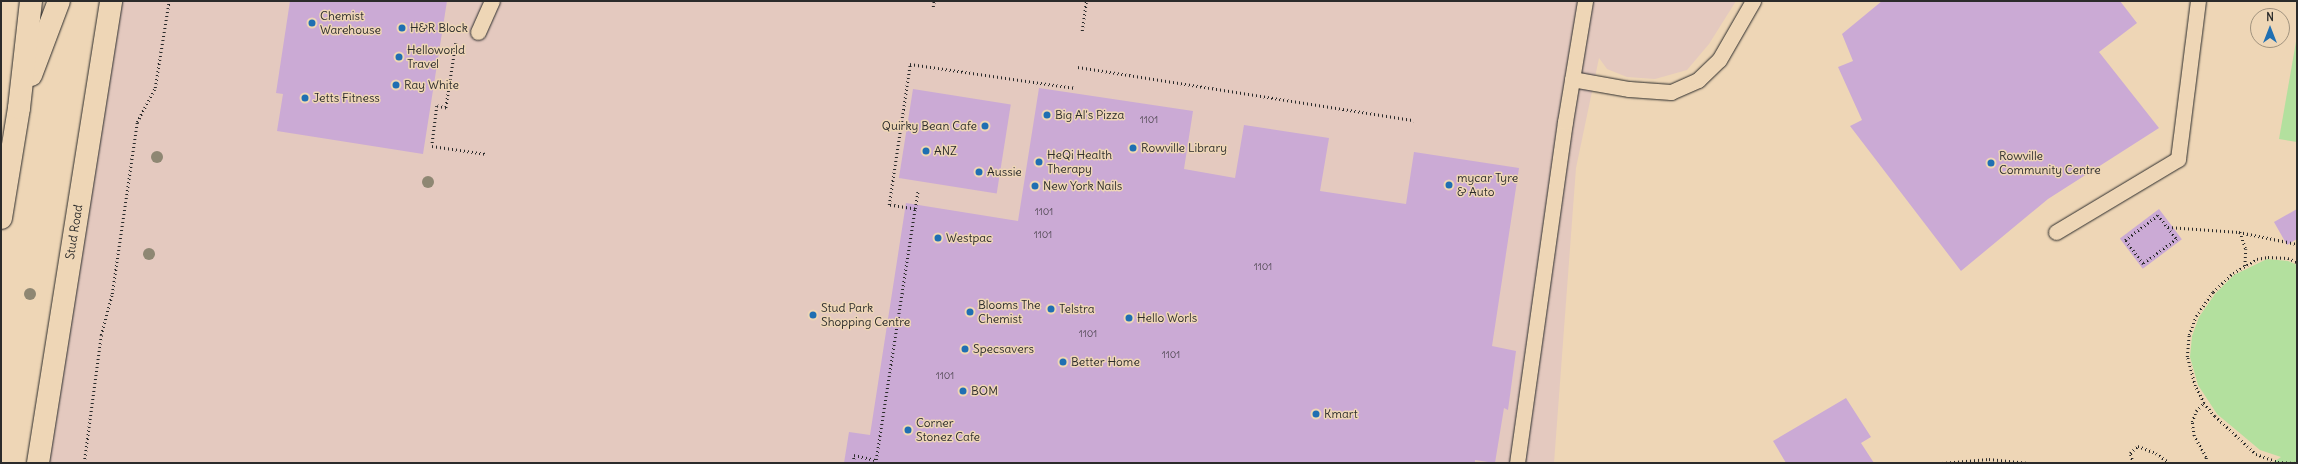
<!DOCTYPE html>
<html>
<head>
<meta charset="utf-8">
<style>
  body { margin:0 }
  #map { position:relative; width:2298px; height:464px; overflow:hidden; background:#eed6b6; font-family:Delius,sans-serif }
  div>[style] { position:absolute }
  .built>* { inset:0; background:#e4c9bf }
  .green>* { inset:0; background:#b3e09e }
  .building>* { inset:0; background:#cbaad5; transform-origin:0 0 }
  .path>* { height:2.5px; margin-top:-1.25px; transform-origin:0; background:repeating-linear-gradient(90deg,#2b2b2b 0 1px,transparent 0 4px) }
  .roads { filter:drop-shadow(0 0 1px #2b2b2b) drop-shadow(0 0 1px #2b2b2b) }
  .service>* { height:15px; margin:-7.5px; padding:0 7.5px; transform-origin:7.5px; border-radius:7.5px; background:#eed6b6 }
  .trunk>* { height:22px; margin:-11px; padding:0 11px; transform-origin:11px; border-radius:11px; background:#eed6b6 }
  .trees>* { width:12px; height:12px; margin:-6px; border-radius:50%; background:#8e8773 }
  .dots>* { width:11px; height:11px; translate:-50% -50%; box-sizing:border-box; border:2px solid #eed6b6; border-radius:50% }
  span { translate:-50% -50%; white-space:nowrap; text-align:center; line-height:1.15; -webkit-text-stroke:3px #eed6b6; paint-order:stroke }
  .number-label { font-size:10px; color:#534b56 }
  .number-label span { -webkit-text-stroke-width:0 }
  .poi-label { font-size:12px; color:#2b2b2b }
  .left { translate:0 -50%; text-align:left }
  .right { translate:-100% -50%; text-align:right }
  .street-label { font-size:12px; color:#2b2b2b }
  .frame { position:absolute; inset:0; border:2px solid #2b2b2b; pointer-events:none }
  .north { position:absolute; left:2250px; top:8px; width:40px; height:40px; box-sizing:border-box; background:#eed6b6; border:1px solid #a0927e; border-radius:50%; rotate:0deg; font-size:11px; font-weight:700; line-height:16px; text-align:center; color:#2b2b2b }
  .north::after { content:''; display:block; margin:auto; width:14px; height:18px; background:#1f6fb2; clip-path:polygon(50% 0,100% 100%,50% 72%,0 100%) }
</style>
</head>
<body>
<div id="map">
  <div class="built">
    <i style="clip-path:polygon(111px 1px,1736px 1px,1709px 44px,1687px 70px,1655px 79px,1627px 77px,1607px 69px,1599px 58px,1576px 168px,1554px 463px,38px 463px)"></i>
  </div>
  <div class="green">
    <i style="clip-path:polygon(2297px 36px,2297px 142px,2279px 139px)"></i>
    <i style="clip-path:polygon(2267px 259px,2288px 261px,2297px 265px,2297px 463px,2272px 463px,2281px 457px,2260px 450px,2217px 414px,2198px 385px,2190px 357px,2192px 336px,2199px 317px,2215px 294px,2234px 275px)"></i>
  </div>
  <div class="building">
    <i style="clip-path:polygon(290px 1px,447px 1px,423px 154px,277px 131px,283px 94px,276px 93px)"></i>
    <i style="clip-path:polygon(1882px 1px,2120px 1px,2137px 23px,2099px 52px,2159px 128px,2048px 199px,1961px 271px,1850px 126px,1862px 120px,1838px 67px,1853px 61px,1842px 34px)"></i>
    <i style="clip-path:polygon(1039px 88px,1193px 111px,1184px 169px,1235px 178px,1244px 125px,1329px 138px,1320px 191px,1406px 204px,1414px 152px,1519px 168px,1492px 346px,1516px 351px,1508px 410px,1504px 408px,1495px 463px,1475px 460px,1475px 463px,844px 463px,849px 432px,870px 435px,906px 203px,1018px 221px)"></i>
    <i style="left:913px;top:89px;width:99px;height:90px;rotate:9deg"></i>
    <i style="left:2159px;top:209px;width:38px;height:49px;rotate:53deg"></i>
    <i style="clip-path:polygon(2297px 209px,2297px 239px,2287px 245px,2274px 222px)"></i>
    <i style="clip-path:polygon(1846px 398px,1871px 437px,1861px 443px,1874px 463px,1786px 463px,1773px 441px)"></i>
  </div>
  <div class="path">
    <i style="left:933px;top:7px;width:6px;rotate:-81deg"></i>
    <i style="left:1082px;top:31px;width:30px;rotate:-82deg"></i>
    <i style="left:456px;top:43px;width:66px;rotate:98.7deg"></i>
    <i style="left:446px;top:108px;width:9px;rotate:-167deg"></i>
    <i style="left:437px;top:106px;width:40px;rotate:97.1deg"></i>
    <i style="left:432px;top:146px;width:55px;rotate:8.4deg"></i>
    <i style="left:1078px;top:67px;width:340px;rotate:9deg"></i>
    <i style="left:915px;top:209px;width:19px;rotate:-81deg"></i>
    <i style="left:2158px;top:215px;width:31px;rotate:52deg"></i>
    <i style="left:2177px;top:239px;width:42px;rotate:143.7deg"></i>
    <i style="left:2143px;top:264px;width:30px;rotate:-127deg"></i>
    <i style="left:2125px;top:240px;width:41px;rotate:-37.1deg"></i>
    <i style="left:2168px;top:227px;width:71px;rotate:4deg"></i>
    <i style="left:2239px;top:232px;width:59px;rotate:11.7deg"></i>
    <i style="left:2240px;top:232px;width:18px;rotate:71deg"></i>
    <i style="left:2246px;top:249px;width:17px;rotate:93deg"></i>
    <i style="left:2204px;top:403px;width:17px;rotate:50deg"></i>
    <i style="left:2215px;top:416px;width:56px;rotate:42.8deg"></i>
    <i style="left:2256px;top:454px;width:23px;rotate:20deg"></i>
    <i style="left:2278px;top:462px;width:19px;rotate:3deg"></i>
    <i style="left:84px;top:463px;width:129px;rotate:-82.4deg"></i>
    <i style="left:101px;top:335px;width:42px;rotate:-75deg"></i>
    <i style="left:112px;top:294px;width:174px;rotate:-81.7deg"></i>
    <i style="left:137px;top:122px;width:38px;rotate:-62deg"></i>
    <i style="left:155px;top:88px;width:88px;rotate:-80.9deg"></i>
    <i style="left:853px;top:463px;width:8px;rotate:-83deg"></i>
    <i style="left:854px;top:455px;width:23px;rotate:13deg"></i>
    <i style="left:876px;top:460px;width:254px;rotate:-81.2deg"></i>
    <i style="left:915px;top:209px;width:26px;rotate:-171deg"></i>
    <i style="left:889px;top:205px;width:143px;rotate:-81.5deg"></i>
    <i style="left:910px;top:64px;width:167px;rotate:8.3deg"></i>
    <i style="left:1942px;top:463px;width:47px;rotate:-4.9deg"></i>
    <i style="left:1989px;top:459px;width:40px;rotate:5.7deg"></i>
    <i style="left:2133px;top:463px;width:10px;rotate:-107deg"></i>
    <i style="left:2130px;top:453px;width:11px;rotate:-41deg"></i>
    <i style="left:2138px;top:446px;width:19px;rotate:21deg"></i>
    <i style="left:2156px;top:453px;width:17px;rotate:36deg"></i>
    <i style="left:2206px;top:463px;width:6px;rotate:-90deg"></i>
    <i style="left:2206px;top:457px;width:24px;rotate:-120deg"></i>
    <i style="left:2194px;top:436px;width:14px;rotate:-98deg"></i>
    <i style="left:2192px;top:422px;width:12px;rotate:-70deg"></i>
    <i style="left:2196px;top:411px;width:11px;rotate:-45deg"></i>
    <i style="left:2204px;top:403px;width:19px;rotate:-118deg"></i>
    <i style="left:2195px;top:386px;width:30px;rotate:-105deg"></i>
    <i style="left:2187px;top:357px;width:22px;rotate:-85deg"></i>
    <i style="left:2189px;top:335px;width:20px;rotate:-70deg"></i>
    <i style="left:2196px;top:316px;width:29px;rotate:-55deg"></i>
    <i style="left:2213px;top:292px;width:28px;rotate:-44deg"></i>
    <i style="left:2233px;top:273px;width:28px;rotate:-30deg"></i>
    <i style="left:2257px;top:259px;width:11px;rotate:-10deg"></i>
    <i style="left:2268px;top:257px;width:20px;rotate:3deg"></i>
    <i style="left:2288px;top:258px;width:10px;rotate:24deg"></i>
  </div>
  <div class="roads">
    <div class="service">
      <i style="left:478px;top:32px;width:34px;rotate:-66deg"></i>
      <i style="left:1572px;top:79px;width:58px;rotate:10deg"></i>
      <i style="left:1629px;top:89px;width:42px;rotate:4.1deg"></i>
      <i style="left:1671px;top:92px;width:30px;rotate:-24deg"></i>
      <i style="left:1698px;top:80px;width:29px;rotate:-44deg"></i>
      <i style="left:1719px;top:60px;width:68px;rotate:-60deg"></i>
      <i style="left:2056px;top:232px;width:142px;rotate:-30.9deg"></i>
      <i style="left:2178px;top:159px;width:159px;rotate:-82.8deg"></i>
      <i style="left:1517px;top:463px;width:344px;rotate:-82deg"></i>
      <i style="left:1565px;top:122px;width:123px;rotate:-80.6deg"></i>
    </div>
    <div class="trunk">
      <i style="left:31px;top:75px;width:79px;rotate:-69.3deg"></i>
      <i style="left:1px;top:218px;width:111px;rotate:-80.7deg"></i>
      <i style="left:19px;top:108px;width:108px;rotate:-83.6deg"></i>
      <i style="left:38px;top:463px;width:468px;rotate:-81deg"></i>
    </div>
  </div>
  <div class="trees">
    <i style="left:157px;top:157px"></i>
    <i style="left:428px;top:182px"></i>
    <i style="left:149px;top:254px"></i>
    <i style="left:30px;top:294px"></i>
  </div>
  <div class="dots">
    <i style="left:312px;top:23px;background:#1f6fb2"></i>
    <i style="left:402px;top:28px;background:#1f6fb2"></i>
    <i style="left:399px;top:57px;background:#1f6fb2"></i>
    <i style="left:396px;top:85px;background:#1f6fb2"></i>
    <i style="left:305px;top:98px;background:#1f6fb2"></i>
    <i style="left:1047px;top:115px;background:#1f6fb2"></i>
    <i style="left:985px;top:126px;background:#1f6fb2"></i>
    <i style="left:1133px;top:148px;background:#1f6fb2"></i>
    <i style="left:926px;top:151px;background:#1f6fb2"></i>
    <i style="left:1039px;top:162px;background:#1f6fb2"></i>
    <i style="left:1991px;top:163px;background:#1f6fb2"></i>
    <i style="left:979px;top:172px;background:#1f6fb2"></i>
    <i style="left:1449px;top:185px;background:#1f6fb2"></i>
    <i style="left:1035px;top:186px;background:#1f6fb2"></i>
    <i style="left:938px;top:238px;background:#1f6fb2"></i>
    <i style="left:1051px;top:309px;background:#1f6fb2"></i>
    <i style="left:970px;top:312px;background:#1f6fb2"></i>
    <i style="left:813px;top:315px;background:#1f6fb2"></i>
    <i style="left:1129px;top:318px;background:#1f6fb2"></i>
    <i style="left:965px;top:349px;background:#1f6fb2"></i>
    <i style="left:1063px;top:362px;background:#1f6fb2"></i>
    <i style="left:963px;top:391px;background:#1f6fb2"></i>
    <i style="left:1316px;top:414px;background:#1f6fb2"></i>
    <i style="left:908px;top:430px;background:#1f6fb2"></i>
  </div>
  <div class="number-label">
    <span style="left:1149px;top:120px">1101</span>
    <span style="left:1044px;top:212px">1101</span>
    <span style="left:1043px;top:235px">1101</span>
    <span style="left:1263px;top:267px">1101</span>
    <span style="left:1088px;top:334px">1101</span>
    <span style="left:1171px;top:355px">1101</span>
    <span style="left:945px;top:376px">1101</span>
  </div>
  <div class="poi-label">
    <span class="left" style="left:320px;top:23px">Chemist<br>Warehouse</span>
    <span class="left" style="left:410px;top:28px">H&amp;R Block</span>
    <span class="left" style="left:407px;top:57px">Helloworld<br>Travel</span>
    <span class="left" style="left:404px;top:85px">Ray White</span>
    <span class="left" style="left:313px;top:98px">Jetts Fitness</span>
    <span class="left" style="left:1055px;top:115px">Big Al's Pizza</span>
    <span class="right" style="left:977px;top:126px">Quirky Bean Cafe</span>
    <span class="left" style="left:1141px;top:148px">Rowville Library</span>
    <span class="left" style="left:934px;top:151px">ANZ</span>
    <span class="left" style="left:1047px;top:162px">HeQi Health<br>Therapy</span>
    <span class="left" style="left:1999px;top:163px">Rowville<br>Community Centre</span>
    <span class="left" style="left:987px;top:172px">Aussie</span>
    <span class="left" style="left:1457px;top:185px">mycar Tyre<br>&amp; Auto</span>
    <span class="left" style="left:1043px;top:186px">New York Nails</span>
    <span class="left" style="left:946px;top:238px">Westpac</span>
    <span class="left" style="left:978px;top:312px">Blooms The<br>Chemist</span>
    <span class="left" style="left:821px;top:315px">Stud Park<br>Shopping Centre</span>
    <span class="left" style="left:1059px;top:309px">Telstra</span>
    <span class="left" style="left:1137px;top:318px">Hello Worls</span>
    <span class="left" style="left:973px;top:349px">Specsavers</span>
    <span class="left" style="left:1071px;top:362px">Better Home</span>
    <span class="left" style="left:971px;top:391px">BOM</span>
    <span class="left" style="left:1324px;top:414px">Kmart</span>
    <span class="left" style="left:916px;top:430px">Corner<br>Stonez Cafe</span>
  </div>
  <div class="street-label">
    <span style="left:74px;top:232px;rotate:-81deg">Stud Road</span>
  </div>
  <div class="frame"></div>
  <div class="north">N</div>
</div>
</body>
</html>
